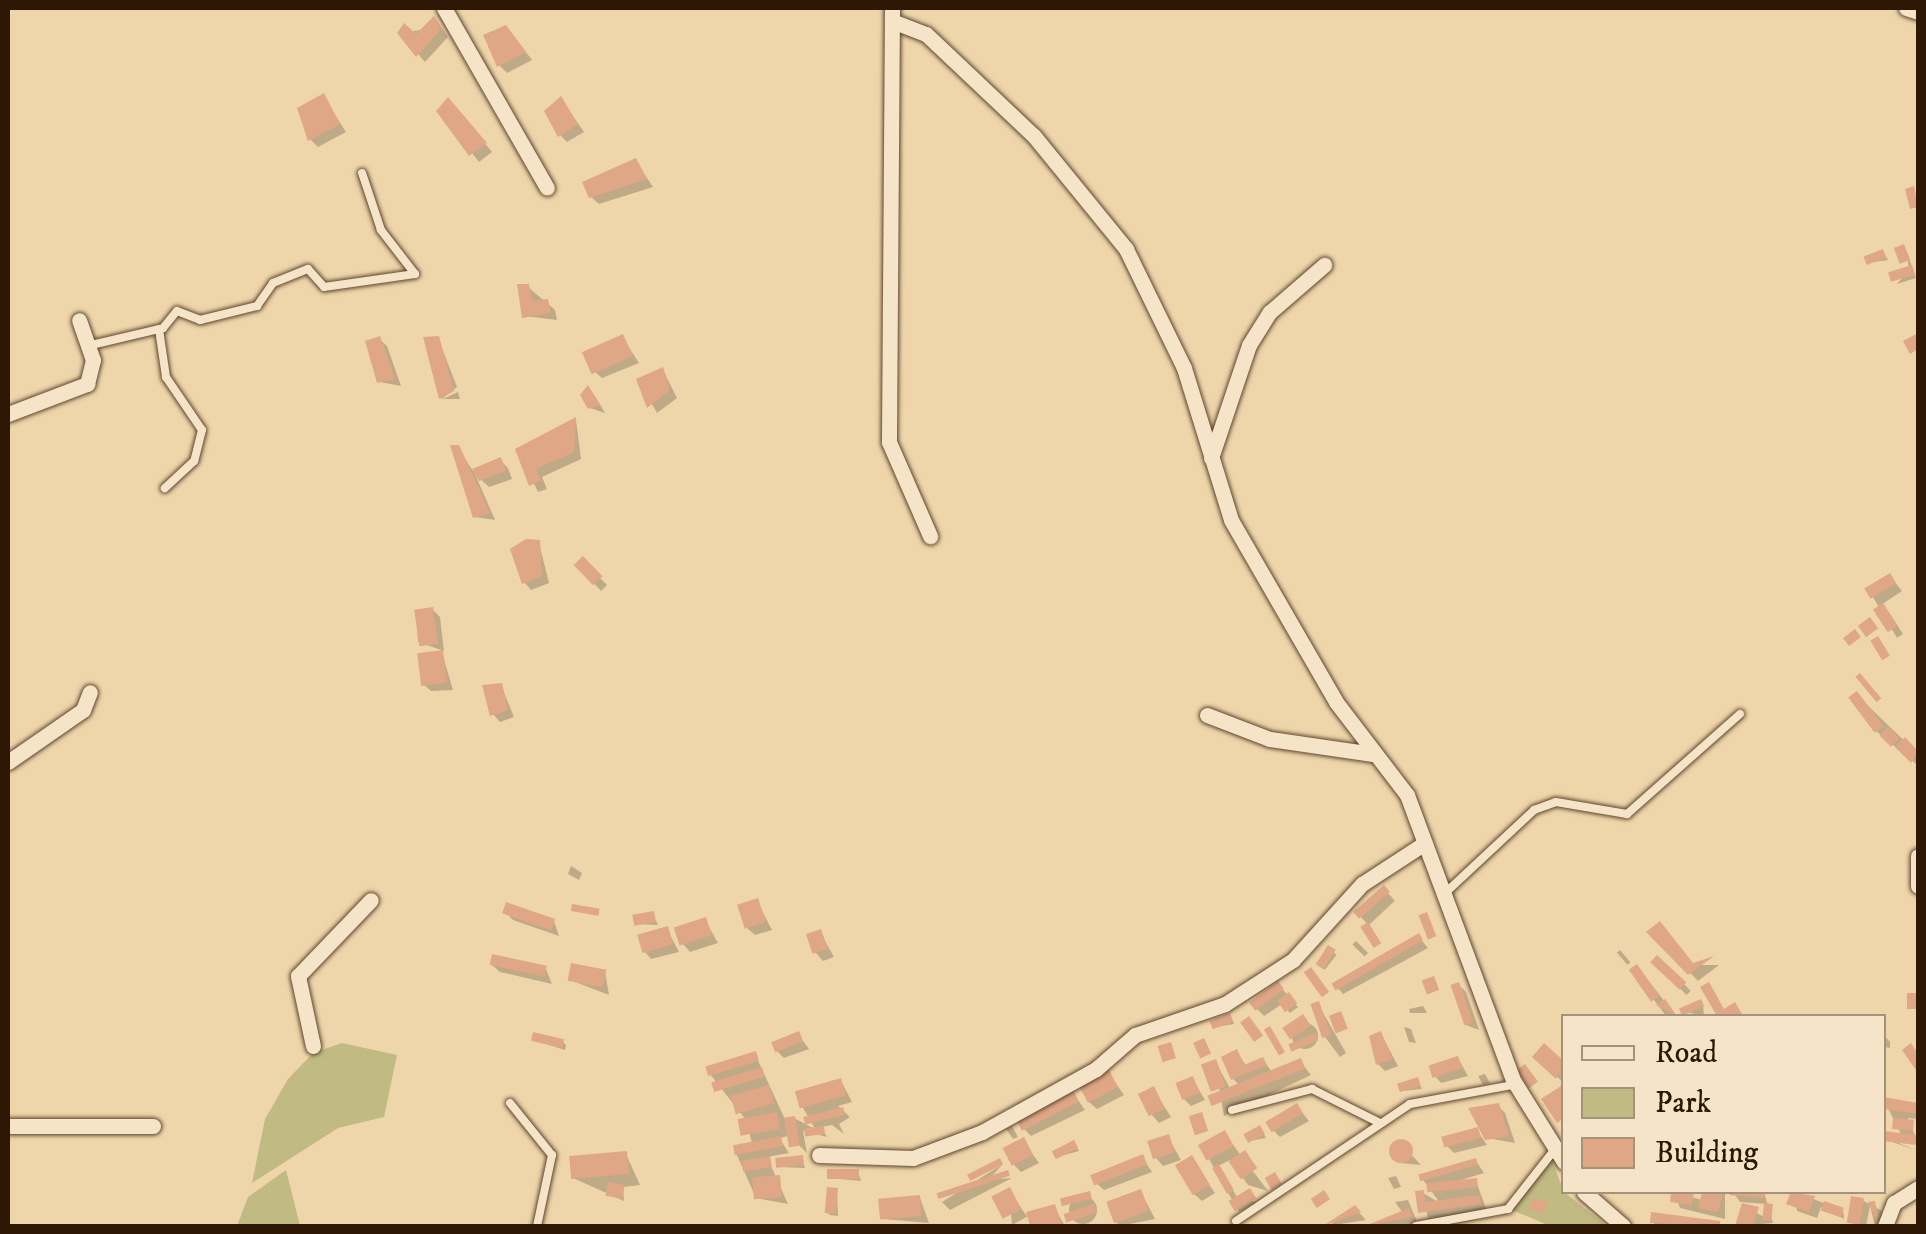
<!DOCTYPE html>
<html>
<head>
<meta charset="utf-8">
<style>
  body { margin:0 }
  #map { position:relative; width:1926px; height:1234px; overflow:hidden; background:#efd5aa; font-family:"IM FELL DW Pica",serif }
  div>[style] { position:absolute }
  .green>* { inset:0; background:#c1bb83 }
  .shadow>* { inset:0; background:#0003; transform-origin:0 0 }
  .round { border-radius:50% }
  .building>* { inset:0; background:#e0a787; transform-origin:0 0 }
  .roads { filter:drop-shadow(0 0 2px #5e462e) drop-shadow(0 0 2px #5e462e) }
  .lane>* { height:8px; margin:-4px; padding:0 4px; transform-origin:4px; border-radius:4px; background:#f5e4c8 }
  .street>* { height:15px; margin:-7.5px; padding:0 7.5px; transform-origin:7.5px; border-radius:7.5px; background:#f5e4c8 }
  span { translate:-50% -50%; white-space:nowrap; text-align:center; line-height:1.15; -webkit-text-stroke:10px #f5e4c8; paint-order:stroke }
  .frame { position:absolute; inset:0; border:10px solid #2e1704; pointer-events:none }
  .legend { position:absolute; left:1561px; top:1014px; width:325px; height:180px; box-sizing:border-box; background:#f5e4c8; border:2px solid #a5927a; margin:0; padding:12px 18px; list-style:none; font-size:30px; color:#2e1704 }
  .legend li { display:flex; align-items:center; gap:20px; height:50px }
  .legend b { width:50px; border:2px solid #a5927a }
</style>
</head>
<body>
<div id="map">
  <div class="green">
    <i style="clip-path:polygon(342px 1043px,397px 1055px,384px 1117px,338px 1128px,252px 1183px,265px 1119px,288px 1079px,313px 1053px)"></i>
    <i style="clip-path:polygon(1551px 1158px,1564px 1192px,1607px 1226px,1550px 1226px,1512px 1210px)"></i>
    <i style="clip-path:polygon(286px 1170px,300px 1226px,237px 1226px,248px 1197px)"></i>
  </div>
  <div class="shadow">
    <i style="clip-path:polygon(441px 27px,448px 37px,425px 62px,400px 33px)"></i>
    <i style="clip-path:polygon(513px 35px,532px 60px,507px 73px,499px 65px)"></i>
    <i style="clip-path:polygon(323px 96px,346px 132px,318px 147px,310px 139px)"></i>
    <i style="clip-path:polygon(561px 99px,584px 132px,567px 142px,560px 135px)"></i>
    <i style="clip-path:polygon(456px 108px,492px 152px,479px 162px,439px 111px)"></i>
    <i style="clip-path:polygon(636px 161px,653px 187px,599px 204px,591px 197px)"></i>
    <i style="clip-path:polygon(1906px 250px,1916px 278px,1897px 284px,1909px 269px)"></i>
    <i style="clip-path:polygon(1883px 252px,1888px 260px,1868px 263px)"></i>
    <i style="clip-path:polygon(528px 287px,555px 310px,557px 320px,525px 316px)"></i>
    <i style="clip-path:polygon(622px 337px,639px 363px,602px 378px,594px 371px)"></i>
    <i style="clip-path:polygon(438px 338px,457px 387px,442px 399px,441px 397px)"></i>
    <i style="clip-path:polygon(379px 339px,387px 346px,401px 386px,380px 382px)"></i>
    <i style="clip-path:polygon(663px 370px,677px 398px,657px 413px,639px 381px)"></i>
    <i style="clip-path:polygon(588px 389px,595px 396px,605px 413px,590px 408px)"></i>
    <i style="clip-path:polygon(458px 392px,460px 399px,443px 399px)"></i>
    <i style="clip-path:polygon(576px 420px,581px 459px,542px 477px,547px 489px,538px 492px,518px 451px)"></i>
    <i style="clip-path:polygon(458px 448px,473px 471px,500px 460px,508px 468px,512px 479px,489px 487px,475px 474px,495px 520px,475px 517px)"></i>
    <i style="clip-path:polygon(539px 543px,549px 583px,531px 590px,524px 582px)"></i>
    <i style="clip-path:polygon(582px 560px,607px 585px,601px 591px,576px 564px)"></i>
    <i style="clip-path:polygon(1890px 576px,1902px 591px,1881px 605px,1890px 614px,1903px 634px,1897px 638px,1873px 597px)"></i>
    <i style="clip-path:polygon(433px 610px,440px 617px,444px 651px,418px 642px,417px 614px)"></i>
    <i style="clip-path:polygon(442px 653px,453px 690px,431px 691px,423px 684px)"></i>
    <i style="clip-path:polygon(501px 685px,514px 717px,500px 722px,493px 714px)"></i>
    <i style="clip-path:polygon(1864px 702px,1918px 754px,1916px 764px,1876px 731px)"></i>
    <i style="clip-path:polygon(571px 866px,582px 873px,579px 880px,568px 874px)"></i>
    <i style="left:1384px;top:889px;width:16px;height:36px;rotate:47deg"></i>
    <i style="clip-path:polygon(757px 901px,772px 930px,755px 935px,747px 928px)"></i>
    <i style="clip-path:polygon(505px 912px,554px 921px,559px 936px,513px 920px)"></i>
    <i style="clip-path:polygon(653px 914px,658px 925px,636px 924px)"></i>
    <i style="clip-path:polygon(705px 920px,718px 943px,690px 952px,683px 944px)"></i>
    <i style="clip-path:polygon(667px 929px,679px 952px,651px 959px,644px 951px)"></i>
    <i style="clip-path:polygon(820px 932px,834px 957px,823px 961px,816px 953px)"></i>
    <i style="clip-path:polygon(1650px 932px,1693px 965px,1719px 965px,1698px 981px)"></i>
    <i style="clip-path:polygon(1418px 936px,1428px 948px,1343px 994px,1336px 986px)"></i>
    <i style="left:1356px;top:941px;width:17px;height:5px;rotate:45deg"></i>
    <i style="left:1328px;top:948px;width:11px;height:19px;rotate:38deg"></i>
    <i style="left:1620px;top:950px;width:16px;height:4px;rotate:50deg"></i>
    <i style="left:1657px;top:958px;width:47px;height:6px;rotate:44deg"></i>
    <i style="clip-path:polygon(492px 965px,546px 969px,552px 984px,500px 972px)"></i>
    <i style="clip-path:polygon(1632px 970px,1644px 975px,1676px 1016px,1666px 1016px)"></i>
    <i style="clip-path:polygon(605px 972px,609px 995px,570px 980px)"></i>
    <i style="clip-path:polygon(1278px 984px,1298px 1007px,1290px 1013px,1282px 1004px,1264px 1016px,1257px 1009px)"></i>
    <i style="clip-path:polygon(1458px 984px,1466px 992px,1479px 1030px,1466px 1025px)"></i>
    <i style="clip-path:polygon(1318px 1004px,1346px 1053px,1340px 1057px,1325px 1037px)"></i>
    <i style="clip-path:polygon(1703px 1005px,1704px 1016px,1682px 1011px)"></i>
    <i style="clip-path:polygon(1423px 1006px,1427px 1013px,1410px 1013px,1409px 1009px)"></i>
    <i style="clip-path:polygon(1232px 1019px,1234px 1024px,1216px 1027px)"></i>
    <i class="round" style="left:1292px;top:1023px;width:26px;height:26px"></i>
    <i style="clip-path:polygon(1404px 1027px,1411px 1029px,1416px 1043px,1409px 1042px)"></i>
    <i style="clip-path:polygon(798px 1034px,809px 1049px,784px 1058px,776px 1050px)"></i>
    <i style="clip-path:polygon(1381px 1034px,1398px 1066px,1385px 1071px,1378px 1064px)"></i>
    <i style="clip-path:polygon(1884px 1035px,1890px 1042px,1890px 1048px,1884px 1047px)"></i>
    <i style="clip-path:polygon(533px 1040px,563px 1042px,566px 1045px,565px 1050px)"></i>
    <i style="clip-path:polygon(1544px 1047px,1564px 1064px,1564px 1083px,1535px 1057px)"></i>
    <i style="clip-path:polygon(1237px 1052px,1247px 1067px,1263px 1060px,1273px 1073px,1300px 1061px,1311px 1075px,1224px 1116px,1215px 1061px,1232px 1092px,1242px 1087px,1233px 1079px)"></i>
    <i style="clip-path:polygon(755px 1054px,788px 1126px,794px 1118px,815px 1129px,802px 1106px,841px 1081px,852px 1102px,838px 1106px,850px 1117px,839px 1124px,844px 1134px,832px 1125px,821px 1127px,827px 1137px,803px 1131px,807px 1153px,789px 1136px,779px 1138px,789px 1153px,767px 1157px,788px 1204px,756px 1198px,736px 1153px,752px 1143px,746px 1120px,710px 1074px)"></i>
    <i style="clip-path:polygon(1458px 1058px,1468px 1076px,1441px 1083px,1434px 1075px)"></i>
    <i style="clip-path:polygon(1108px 1073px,1124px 1095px,1097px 1109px,1089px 1102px)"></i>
    <i style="clip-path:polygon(1485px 1074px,1490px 1083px,1483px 1085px,1478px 1076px)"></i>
    <i style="clip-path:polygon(1192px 1078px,1205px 1100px,1191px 1106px,1184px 1099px)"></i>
    <i style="clip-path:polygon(1417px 1080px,1422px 1089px,1402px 1091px)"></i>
    <i style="clip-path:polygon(1153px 1089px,1171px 1117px,1159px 1123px,1152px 1115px)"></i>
    <i style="clip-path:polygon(1073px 1093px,1085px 1110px,1031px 1136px,1024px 1129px)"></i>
    <i style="clip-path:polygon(1884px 1100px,1918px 1105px,1918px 1119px,1908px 1118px,1918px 1143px,1889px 1139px,1918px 1151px,1884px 1139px,1902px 1136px)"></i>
    <i style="clip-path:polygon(1297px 1106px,1309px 1121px,1280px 1137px,1273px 1130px)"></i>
    <i style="clip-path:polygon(1498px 1106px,1505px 1113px,1515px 1143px,1487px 1138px)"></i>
    <i style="clip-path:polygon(1006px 1129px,1012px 1126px,1018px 1137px,1013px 1139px)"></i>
    <i style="clip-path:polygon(1477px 1130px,1487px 1145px,1454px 1153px,1446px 1145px)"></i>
    <i style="clip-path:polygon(1263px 1132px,1266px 1138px,1250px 1141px)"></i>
    <i style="clip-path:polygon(1224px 1133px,1268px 1191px,1248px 1185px,1230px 1160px,1218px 1166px,1237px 1197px,1257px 1202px,1239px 1212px,1209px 1159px)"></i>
    <i style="clip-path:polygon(1168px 1137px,1181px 1160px,1163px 1166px,1156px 1158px)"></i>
    <i style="clip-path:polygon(1397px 1140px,1405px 1148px,1421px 1165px,1399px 1163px)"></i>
    <i style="clip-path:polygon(1023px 1141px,1039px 1163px,1021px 1172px,1014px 1165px)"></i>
    <i style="clip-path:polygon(1076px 1146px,1079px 1151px,1057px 1157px)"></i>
    <i style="clip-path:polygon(626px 1154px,640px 1185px,623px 1187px,624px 1201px,573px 1178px)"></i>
    <i style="clip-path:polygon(1142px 1157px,1152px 1172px,1104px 1190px,1096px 1183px)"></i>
    <i style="clip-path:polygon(802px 1158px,805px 1168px,778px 1167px)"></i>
    <i style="clip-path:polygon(1192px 1159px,1215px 1193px,1202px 1201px,1194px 1194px)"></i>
    <i style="clip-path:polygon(1476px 1161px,1484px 1173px,1438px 1187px,1476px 1181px,1487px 1211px,1428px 1219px,1423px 1193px,1440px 1203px,1421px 1177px)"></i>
    <i style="clip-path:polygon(1003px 1164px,988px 1180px,1012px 1178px,950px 1210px,942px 1202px)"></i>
    <i style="clip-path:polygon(858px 1172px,861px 1181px,829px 1178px)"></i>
    <i style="clip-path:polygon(1396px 1176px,1401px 1187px,1394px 1189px,1388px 1178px)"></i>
    <i style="clip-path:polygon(1009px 1190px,1026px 1215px,1054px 1207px,1065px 1226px,1033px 1226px,1030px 1215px,1012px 1225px)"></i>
    <i style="clip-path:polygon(837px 1191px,838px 1216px,830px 1215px,827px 1212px)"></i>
    <i style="clip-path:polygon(1141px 1192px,1155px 1219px,1120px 1226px,1116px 1222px)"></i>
    <i style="clip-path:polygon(1674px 1192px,1702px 1200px,1704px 1192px,1725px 1192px,1725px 1219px,1680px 1208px)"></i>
    <i style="clip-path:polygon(1764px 1192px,1773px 1223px,1737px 1226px,1744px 1206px,1764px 1217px,1766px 1204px,1740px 1202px,1733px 1192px)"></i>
    <i style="clip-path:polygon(1794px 1192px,1843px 1210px,1844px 1219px,1821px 1207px,1817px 1218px,1797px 1211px)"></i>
    <i class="round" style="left:1069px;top:1196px;width:28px;height:28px"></i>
    <i style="clip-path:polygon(920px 1198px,929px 1223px,883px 1219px)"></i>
    <i style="clip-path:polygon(1408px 1200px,1418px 1224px,1371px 1226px,1403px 1213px,1395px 1202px)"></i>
    <i style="clip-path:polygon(1862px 1200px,1882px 1211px,1885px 1226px,1875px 1226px,1870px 1206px,1866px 1226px,1848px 1222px)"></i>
    <i style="clip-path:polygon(1355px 1208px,1366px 1220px,1328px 1226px)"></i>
    <i style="clip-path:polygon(1652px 1222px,1719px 1223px,1722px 1226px,1657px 1226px)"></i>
  </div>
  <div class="building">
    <i style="clip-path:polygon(434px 16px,442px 28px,416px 57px,397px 33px,404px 23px,416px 34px)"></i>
    <i style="clip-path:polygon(506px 25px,526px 52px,497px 67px,483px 35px)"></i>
    <i style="clip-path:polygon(324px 93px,340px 124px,308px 141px,297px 108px)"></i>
    <i style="clip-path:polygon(561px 96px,578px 124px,558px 137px,544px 111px)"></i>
    <i style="clip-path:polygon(448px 97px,487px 143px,469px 156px,436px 111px)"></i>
    <i style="clip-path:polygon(636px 158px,647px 179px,589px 198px,582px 182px)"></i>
    <i style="clip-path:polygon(1914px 186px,1918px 207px,1910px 209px,1905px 189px)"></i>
    <i style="left:1904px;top:244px;width:17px;height:11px;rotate:69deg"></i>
    <i style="left:1883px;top:249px;width:9px;height:21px;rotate:69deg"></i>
    <i style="left:1912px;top:265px;width:10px;height:25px;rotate:73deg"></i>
    <i style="clip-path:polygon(517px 284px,529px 284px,532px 301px,548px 299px,551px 313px,522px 318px)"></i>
    <i style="clip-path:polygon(1918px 333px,1918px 349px,1910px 354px,1903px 341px)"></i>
    <i style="left:623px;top:334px;width:24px;height:45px;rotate:66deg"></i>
    <i style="clip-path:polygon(380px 336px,395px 379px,377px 383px,365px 341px)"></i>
    <i style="clip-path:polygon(439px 336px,454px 391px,439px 399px,423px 337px)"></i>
    <i style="clip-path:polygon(663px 367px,670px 390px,647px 408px,636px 379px)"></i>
    <i style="clip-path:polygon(588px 385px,600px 405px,588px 409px,580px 395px)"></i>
    <i style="clip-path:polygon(576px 417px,574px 452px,536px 469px,541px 481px,529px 486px,515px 449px)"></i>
    <i style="clip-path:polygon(450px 445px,459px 445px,490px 513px,473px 518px)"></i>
    <i style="clip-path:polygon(501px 457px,506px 471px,479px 481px,472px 469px)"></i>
    <i style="clip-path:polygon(526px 539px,540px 540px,542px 576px,522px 584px,510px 549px)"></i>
    <i style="left:583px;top:556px;width:28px;height:13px;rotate:46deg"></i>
    <i style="left:1890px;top:573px;width:12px;height:30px;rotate:59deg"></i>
    <i style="left:1883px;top:603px;width:27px;height:12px;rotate:57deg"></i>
    <i style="left:433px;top:607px;width:37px;height:19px;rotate:82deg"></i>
    <i style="left:1870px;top:617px;width:14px;height:15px;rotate:54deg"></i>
    <i style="left:1855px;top:629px;width:10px;height:15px;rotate:53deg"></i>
    <i style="left:1878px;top:636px;width:23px;height:9px;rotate:59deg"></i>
    <i style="left:443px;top:650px;width:33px;height:26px;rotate:83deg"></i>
    <i style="left:1860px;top:673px;width:33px;height:6px;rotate:50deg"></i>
    <i style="clip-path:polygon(502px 683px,508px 710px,490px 716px,482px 685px)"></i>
    <i style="left:1857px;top:691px;width:44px;height:11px;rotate:53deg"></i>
    <i style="left:1888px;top:727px;width:16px;height:12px;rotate:45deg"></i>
    <i style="clip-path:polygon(1905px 737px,1918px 751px,1911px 763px,1895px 747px)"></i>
    <i style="left:1384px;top:885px;width:9px;height:41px;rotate:49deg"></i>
    <i style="left:758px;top:898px;width:25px;height:22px;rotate:72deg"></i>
    <i style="left:506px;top:902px;width:52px;height:12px;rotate:19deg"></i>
    <i style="left:572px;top:904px;width:28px;height:7px;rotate:10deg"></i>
    <i style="left:654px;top:911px;width:11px;height:22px;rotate:80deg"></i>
    <i style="left:1427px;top:912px;width:26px;height:9px;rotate:69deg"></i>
    <i style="left:706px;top:917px;width:19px;height:34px;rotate:72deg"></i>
    <i style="clip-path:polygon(1660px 921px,1693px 963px,1714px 956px,1688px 975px,1646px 932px)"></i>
    <i style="left:1368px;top:922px;width:25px;height:9px;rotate:58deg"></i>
    <i style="left:668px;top:926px;width:19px;height:32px;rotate:74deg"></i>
    <i style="left:821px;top:929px;width:21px;height:16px;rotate:71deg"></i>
    <i style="left:1419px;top:933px;width:8px;height:101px;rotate:60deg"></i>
    <i style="left:1328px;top:945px;width:9px;height:23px;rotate:32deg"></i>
    <i style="left:492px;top:954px;width:56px;height:11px;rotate:12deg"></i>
    <i style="left:1657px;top:955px;width:40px;height:10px;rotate:43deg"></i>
    <i style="left:571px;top:963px;width:36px;height:18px;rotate:11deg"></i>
    <i style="left:1637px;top:964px;width:39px;height:10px;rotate:55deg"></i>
    <i style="left:1311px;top:967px;width:31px;height:9px;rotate:54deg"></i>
    <i style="left:1434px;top:976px;width:15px;height:13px;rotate:70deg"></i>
    <i style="left:1278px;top:981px;width:10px;height:36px;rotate:53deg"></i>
    <i style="left:1459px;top:982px;width:43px;height:9px;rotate:71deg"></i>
    <i style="clip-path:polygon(1709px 982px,1724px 1009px,1735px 1002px,1743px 1016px,1717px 1016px,1700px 987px)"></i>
    <i style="left:1289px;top:992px;width:14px;height:15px;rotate:54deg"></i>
    <i style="left:1918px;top:993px;width:16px;height:11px;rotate:90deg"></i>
    <i style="clip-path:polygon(1665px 999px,1677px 1016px,1656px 1005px)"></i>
    <i style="left:1701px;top:999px;width:8px;height:24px;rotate:67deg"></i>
    <i style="left:1319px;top:1001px;width:36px;height:9px;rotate:71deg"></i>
    <i style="left:1341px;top:1011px;width:19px;height:13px;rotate:69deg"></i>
    <i style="left:1230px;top:1013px;width:9px;height:22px;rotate:69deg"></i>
    <i style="left:1303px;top:1014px;width:14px;height:25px;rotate:56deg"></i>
    <i style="left:1249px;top:1016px;width:24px;height:11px;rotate:54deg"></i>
    <i style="left:1270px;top:1026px;width:30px;height:7px;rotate:60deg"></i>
    <i style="left:799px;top:1031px;width:11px;height:30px;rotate:68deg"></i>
    <i style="clip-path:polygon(1381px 1031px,1392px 1059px,1376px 1065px,1369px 1036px)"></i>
    <i style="left:533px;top:1032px;width:32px;height:9px;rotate:13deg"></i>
    <i style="left:1315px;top:1033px;width:8px;height:29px;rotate:67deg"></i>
    <i style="left:1204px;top:1038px;width:17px;height:12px;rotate:65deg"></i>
    <i style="left:1171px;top:1042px;width:17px;height:14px;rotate:73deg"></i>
    <i style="clip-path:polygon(1544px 1043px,1564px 1061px,1556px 1079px,1532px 1057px)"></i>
    <i style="clip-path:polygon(1911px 1043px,1918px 1054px,1918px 1073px,1902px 1050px)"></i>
    <i style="clip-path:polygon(1237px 1049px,1244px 1065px,1263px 1057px,1267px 1065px,1231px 1080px,1221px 1057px)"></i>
    <i style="left:756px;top:1051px;width:10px;height:53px;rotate:73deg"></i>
    <i style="left:1458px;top:1056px;width:13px;height:31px;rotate:72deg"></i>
    <i style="left:1301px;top:1058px;width:11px;height:101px;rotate:68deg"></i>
    <i style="left:1216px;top:1059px;width:29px;height:16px;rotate:70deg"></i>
    <i style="left:1525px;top:1064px;width:22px;height:11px;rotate:54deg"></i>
    <i style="left:762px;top:1067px;width:10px;height:53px;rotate:73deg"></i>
    <i style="left:1109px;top:1070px;width:19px;height:34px;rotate:62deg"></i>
    <i style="left:1193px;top:1076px;width:18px;height:19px;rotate:68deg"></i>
    <i style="left:1418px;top:1077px;width:9px;height:22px;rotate:72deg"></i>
    <i style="left:841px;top:1078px;width:18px;height:48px;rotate:74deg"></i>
    <i style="clip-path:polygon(1564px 1084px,1564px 1118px,1557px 1123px,1541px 1099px)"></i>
    <i style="left:769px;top:1085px;width:19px;height:40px;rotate:74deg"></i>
    <i style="left:1154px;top:1086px;width:25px;height:18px;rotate:64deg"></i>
    <i style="left:1073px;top:1090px;width:13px;height:64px;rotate:63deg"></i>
    <i style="clip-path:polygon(1884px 1097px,1918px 1103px,1918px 1114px,1884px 1109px)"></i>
    <i style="left:1297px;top:1103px;width:12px;height:37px;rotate:59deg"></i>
    <i style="clip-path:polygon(1499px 1103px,1509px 1136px,1485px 1140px,1468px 1108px)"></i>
    <i style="left:843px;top:1107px;width:8px;height:41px;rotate:76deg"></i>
    <i style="left:777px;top:1112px;width:17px;height:40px;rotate:80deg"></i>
    <i style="left:1202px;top:1112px;width:20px;height:14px;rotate:72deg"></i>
    <i style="left:795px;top:1116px;width:30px;height:11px;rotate:81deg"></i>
    <i style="left:1893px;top:1118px;width:21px;height:11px;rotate:5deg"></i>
    <i style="left:1260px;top:1125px;width:10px;height:19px;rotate:61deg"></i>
    <i style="left:824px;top:1126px;width:8px;height:20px;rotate:83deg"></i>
    <i style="left:1478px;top:1127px;width:11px;height:38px;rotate:75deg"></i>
    <i style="left:1225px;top:1130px;width:18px;height:31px;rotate:61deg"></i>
    <i style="left:1884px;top:1131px;width:34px;height:10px;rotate:7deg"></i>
    <i style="left:1169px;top:1134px;width:19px;height:23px;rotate:72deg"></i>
    <i style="left:781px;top:1136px;width:10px;height:49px;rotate:79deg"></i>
    <i style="left:1024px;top:1137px;width:20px;height:24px;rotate:63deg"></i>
    <i class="round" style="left:1389px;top:1139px;width:24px;height:24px"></i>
    <i style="left:1074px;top:1140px;width:9px;height:25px;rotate:63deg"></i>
    <i style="left:1245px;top:1150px;width:22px;height:20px;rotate:56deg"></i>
    <i style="left:627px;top:1151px;width:23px;height:58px;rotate:85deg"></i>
    <i style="left:1143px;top:1154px;width:11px;height:57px;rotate:68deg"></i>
    <i style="left:803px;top:1155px;width:10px;height:28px;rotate:84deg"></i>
    <i style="left:1192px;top:1155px;width:35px;height:20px;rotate:59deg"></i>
    <i style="left:770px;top:1156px;width:11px;height:29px;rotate:80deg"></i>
    <i style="left:1000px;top:1158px;width:7px;height:37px;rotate:63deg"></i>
    <i style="left:1476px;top:1158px;width:7px;height:60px;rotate:74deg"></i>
    <i style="left:1219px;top:1164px;width:30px;height:8px;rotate:60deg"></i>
    <i style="left:827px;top:1169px;width:32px;height:10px"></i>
    <i style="left:1008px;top:1170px;width:6px;height:75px;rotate:72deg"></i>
    <i style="left:1275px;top:1172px;width:14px;height:12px;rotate:60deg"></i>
    <i style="left:780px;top:1175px;width:22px;height:28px;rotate:85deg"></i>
    <i style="left:1477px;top:1178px;width:9px;height:51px;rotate:84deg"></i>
    <i style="left:608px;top:1182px;width:17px;height:14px;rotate:10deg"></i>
    <i style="left:827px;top:1187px;width:11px;height:26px;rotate:5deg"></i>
    <i style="left:1010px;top:1187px;width:25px;height:21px;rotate:63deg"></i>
    <i style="left:1250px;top:1188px;width:12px;height:25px;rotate:59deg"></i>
    <i style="left:1141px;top:1189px;width:23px;height:37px;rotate:70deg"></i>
    <i style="left:1324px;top:1190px;width:11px;height:16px;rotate:56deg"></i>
    <i style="clip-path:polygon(1424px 1190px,1425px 1202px,1479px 1195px,1481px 1204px,1418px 1213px,1415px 1191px)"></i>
    <i style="left:1090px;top:1191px;width:8px;height:31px;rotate:76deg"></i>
    <i style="clip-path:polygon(1671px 1192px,1694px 1192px,1692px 1205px,1670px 1202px)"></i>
    <i style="clip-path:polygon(1702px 1192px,1723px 1192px,1718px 1212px,1698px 1208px)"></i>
    <i style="clip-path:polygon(1730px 1192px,1765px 1192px,1764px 1198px,1730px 1195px)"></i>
    <i style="clip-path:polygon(1791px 1192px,1815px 1196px,1809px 1212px,1786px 1204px)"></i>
    <i style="left:920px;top:1195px;width:21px;height:42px;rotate:85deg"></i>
    <i style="left:1851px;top:1196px;width:13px;height:27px;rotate:9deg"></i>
    <i style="left:1532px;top:1198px;width:16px;height:12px;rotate:14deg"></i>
    <i style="left:1824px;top:1201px;width:21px;height:10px;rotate:19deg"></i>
    <i style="clip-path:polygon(1875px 1201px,1880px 1226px,1868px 1202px)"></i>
    <i style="clip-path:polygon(1742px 1203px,1759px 1207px,1753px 1226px,1735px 1226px)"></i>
    <i style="left:1764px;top:1203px;width:9px;height:17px;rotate:6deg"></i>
    <i style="clip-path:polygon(1055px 1204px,1062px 1226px,1030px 1226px,1026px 1212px)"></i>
    <i style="left:1094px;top:1204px;width:9px;height:32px;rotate:72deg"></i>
    <i style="clip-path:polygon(1355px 1205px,1361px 1212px,1323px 1226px)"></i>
    <i style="clip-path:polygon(1409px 1208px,1412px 1217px,1365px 1226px)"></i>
    <i style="clip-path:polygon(1651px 1212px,1720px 1221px,1720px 1226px,1650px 1223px)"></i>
  </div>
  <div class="roads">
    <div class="lane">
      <i style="left:159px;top:329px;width:49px;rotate:81.7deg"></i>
      <i style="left:166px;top:377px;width:64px;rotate:55.8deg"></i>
      <i style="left:202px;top:430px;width:32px;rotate:104deg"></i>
      <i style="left:194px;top:461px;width:40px;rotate:137deg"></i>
      <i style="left:87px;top:346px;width:78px;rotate:-13.3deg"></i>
      <i style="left:163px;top:328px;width:22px;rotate:-51deg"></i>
      <i style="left:177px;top:311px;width:25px;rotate:21deg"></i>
      <i style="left:200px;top:320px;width:59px;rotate:-13.8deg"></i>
      <i style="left:257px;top:306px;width:28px;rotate:-55deg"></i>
      <i style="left:273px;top:283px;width:38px;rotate:-22deg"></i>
      <i style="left:308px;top:269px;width:24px;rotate:48deg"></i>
      <i style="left:324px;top:287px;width:92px;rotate:-8.1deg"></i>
      <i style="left:415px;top:274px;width:56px;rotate:-127.7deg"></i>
      <i style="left:381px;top:230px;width:60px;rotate:-108.4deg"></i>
      <i style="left:1443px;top:895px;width:125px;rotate:-43deg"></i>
      <i style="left:1534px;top:810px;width:23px;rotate:-20deg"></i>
      <i style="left:1556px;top:802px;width:72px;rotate:9.6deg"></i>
      <i style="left:1627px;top:814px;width:151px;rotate:-41.5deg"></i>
      <i style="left:510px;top:1103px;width:67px;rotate:51.1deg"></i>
      <i style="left:552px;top:1155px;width:73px;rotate:101.9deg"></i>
      <i style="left:1232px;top:1110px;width:83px;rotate:-14.7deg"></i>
      <i style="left:1312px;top:1089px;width:74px;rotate:26.6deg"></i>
      <i style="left:1236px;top:1221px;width:210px;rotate:-33.9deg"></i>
      <i style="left:1410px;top:1104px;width:105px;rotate:-10.5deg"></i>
      <i style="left:1416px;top:1226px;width:94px;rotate:-10.5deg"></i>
      <i style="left:1508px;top:1209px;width:76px;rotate:-51.9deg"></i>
    </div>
    <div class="street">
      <i style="left:444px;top:8px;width:207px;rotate:60.2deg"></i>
      <i style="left:892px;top:8px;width:434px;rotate:90.4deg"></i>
      <i style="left:889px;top:442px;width:103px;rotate:66.4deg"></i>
      <i style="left:1906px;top:8px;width:13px;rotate:18deg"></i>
      <i style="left:892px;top:21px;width:36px;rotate:21deg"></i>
      <i style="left:926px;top:34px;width:149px;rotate:43.4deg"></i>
      <i style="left:1034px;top:136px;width:146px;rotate:50.8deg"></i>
      <i style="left:1126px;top:249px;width:132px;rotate:64deg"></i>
      <i style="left:1184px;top:368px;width:159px;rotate:72.8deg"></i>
      <i style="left:1231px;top:520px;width:210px;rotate:60deg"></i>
      <i style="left:1336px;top:702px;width:117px;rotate:52.6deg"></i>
      <i style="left:1407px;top:795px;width:304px;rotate:69.6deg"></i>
      <i style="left:1513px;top:1080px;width:97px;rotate:58.1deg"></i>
      <i style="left:8px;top:414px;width:85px;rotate:-20.8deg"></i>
      <i style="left:87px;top:384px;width:25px;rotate:-76deg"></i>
      <i style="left:93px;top:360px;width:42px;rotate:-109.3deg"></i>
      <i style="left:1211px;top:458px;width:119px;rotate:-71.4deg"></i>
      <i style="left:1249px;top:345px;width:39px;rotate:-58deg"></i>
      <i style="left:1270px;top:312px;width:72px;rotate:-41deg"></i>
      <i style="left:1207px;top:715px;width:67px;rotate:20.9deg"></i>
      <i style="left:1270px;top:739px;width:104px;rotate:8.3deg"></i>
      <i style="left:8px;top:762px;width:91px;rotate:-34.7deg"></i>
      <i style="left:83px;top:710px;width:19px;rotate:-69deg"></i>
      <i style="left:1918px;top:856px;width:30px;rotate:90deg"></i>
      <i style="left:313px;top:1046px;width:72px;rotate:-102.1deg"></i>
      <i style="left:298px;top:976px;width:105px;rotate:-46.2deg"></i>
      <i style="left:8px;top:1126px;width:145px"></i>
      <i style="left:819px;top:1155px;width:94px;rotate:1.8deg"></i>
      <i style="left:913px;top:1158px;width:74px;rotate:-20.6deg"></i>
      <i style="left:982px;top:1132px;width:130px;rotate:-28.9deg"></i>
      <i style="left:1096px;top:1069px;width:52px;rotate:-41.1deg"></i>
      <i style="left:1135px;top:1035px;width:95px;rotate:-19deg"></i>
      <i style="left:1225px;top:1004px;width:81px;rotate:-32.9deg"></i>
      <i style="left:1293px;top:960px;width:103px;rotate:-47.8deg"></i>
      <i style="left:1362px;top:884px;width:75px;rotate:-33.1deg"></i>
      <i style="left:1584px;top:1192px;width:52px;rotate:41.1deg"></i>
      <i style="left:1885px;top:1226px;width:25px;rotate:-69deg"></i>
      <i style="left:1894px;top:1203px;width:28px;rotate:-32deg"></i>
    </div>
  </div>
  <div class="frame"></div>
  <ul class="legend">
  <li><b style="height:12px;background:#f5e4c8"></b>Road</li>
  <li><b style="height:28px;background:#c1bb83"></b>Park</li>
  <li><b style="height:28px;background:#e0a787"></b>Building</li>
  </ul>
</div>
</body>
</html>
